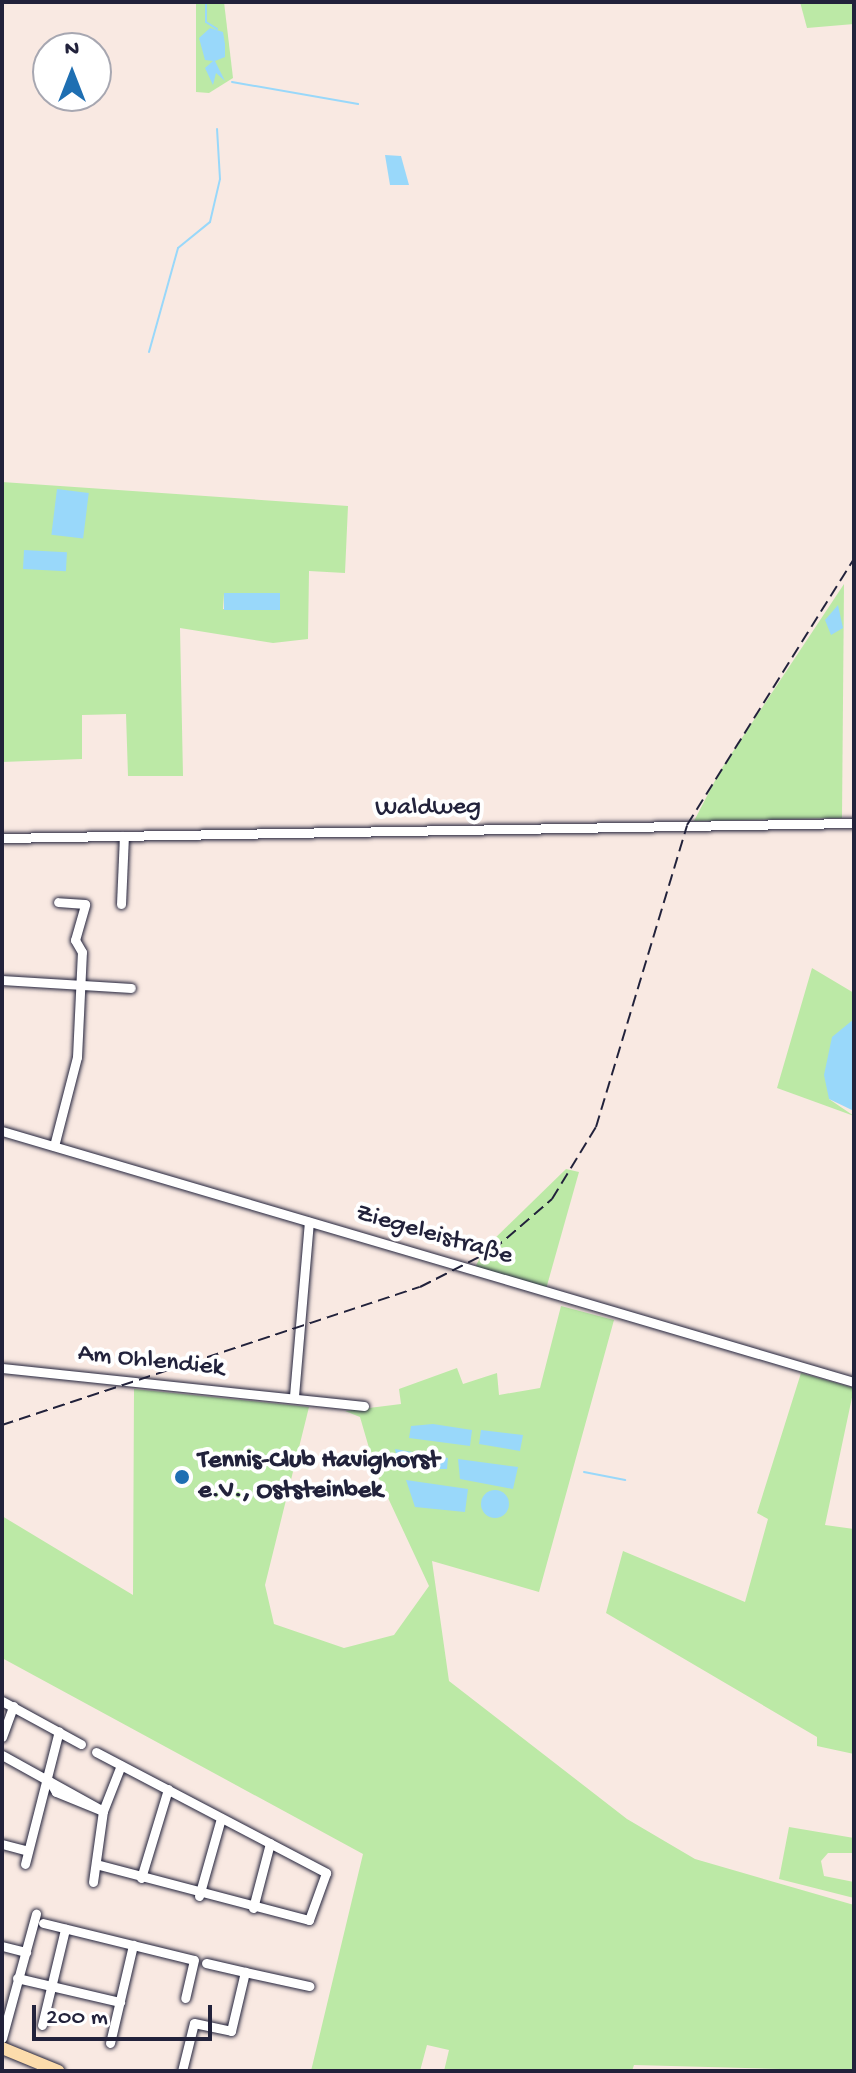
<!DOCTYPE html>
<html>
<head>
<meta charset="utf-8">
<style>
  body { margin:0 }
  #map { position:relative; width:856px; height:2073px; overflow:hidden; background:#f9e9e2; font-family:"Gochi Hand",sans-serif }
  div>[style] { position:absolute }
  .green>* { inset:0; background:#bce9a6 }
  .water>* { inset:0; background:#99d8fa; transform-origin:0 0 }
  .round { border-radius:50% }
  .stream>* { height:2px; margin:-1px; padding:0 1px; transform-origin:1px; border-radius:1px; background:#99d8fa }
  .roads { filter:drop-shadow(0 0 2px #22223b) drop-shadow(0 0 2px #22223b) }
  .minor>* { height:9px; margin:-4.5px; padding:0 4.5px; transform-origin:4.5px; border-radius:4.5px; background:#fff }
  .major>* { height:12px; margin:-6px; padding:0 6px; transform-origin:6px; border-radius:6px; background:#fcdcac }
  .rail>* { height:2px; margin-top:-1px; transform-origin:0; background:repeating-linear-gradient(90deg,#22223b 0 12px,transparent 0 18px) }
  .dots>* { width:22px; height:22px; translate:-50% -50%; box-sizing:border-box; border:4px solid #fff; border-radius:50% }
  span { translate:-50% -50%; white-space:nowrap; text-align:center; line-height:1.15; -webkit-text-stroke:8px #fff; paint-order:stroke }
  .street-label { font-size:26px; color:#22223b }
  .poi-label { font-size:26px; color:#22223b; font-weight:700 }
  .left { translate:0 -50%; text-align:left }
  .frame { position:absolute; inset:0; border:4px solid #22223b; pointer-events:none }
  .north { position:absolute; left:32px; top:32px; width:80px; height:80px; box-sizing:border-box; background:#fff; border:2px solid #a7a7b1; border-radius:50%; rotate:0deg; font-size:22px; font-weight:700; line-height:32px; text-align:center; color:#22223b }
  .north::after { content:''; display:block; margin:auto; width:28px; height:36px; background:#1f6fb2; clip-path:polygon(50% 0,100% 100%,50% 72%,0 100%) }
  .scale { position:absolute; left:32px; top:2005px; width:180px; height:36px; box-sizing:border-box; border:4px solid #22223b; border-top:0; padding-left:10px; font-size:24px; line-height:28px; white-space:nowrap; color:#22223b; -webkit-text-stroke:6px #fff; paint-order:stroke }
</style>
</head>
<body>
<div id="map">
  <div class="green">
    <i style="clip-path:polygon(196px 2px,224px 2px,233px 78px,209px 93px,196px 92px)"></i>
    <i style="clip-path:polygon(800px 2px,854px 2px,854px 24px,807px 28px)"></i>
    <i style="clip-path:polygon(evenodd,2px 482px,348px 506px,345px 573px,309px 571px,308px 639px,273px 643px,180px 628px,183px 776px,128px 776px,126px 714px,82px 715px,82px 759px,2px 762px,2px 482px,280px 593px,280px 608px,223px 609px,224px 594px,280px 593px)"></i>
    <i style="clip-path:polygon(844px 584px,842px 818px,694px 821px,720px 771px)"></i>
    <i style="clip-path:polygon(812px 968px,854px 993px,854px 1019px,829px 1099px,854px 1116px,777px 1088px)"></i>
    <i style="clip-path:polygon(566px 1169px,579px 1172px,546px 1289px,474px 1269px,486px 1247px)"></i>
    <i style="clip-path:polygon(561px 1306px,614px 1320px,539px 1592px,432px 1561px,449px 1681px,627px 1819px,695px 1859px,854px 1905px,854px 2071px,634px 2065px,632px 2071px,444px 2071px,449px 2050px,427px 2045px,420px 2071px,311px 2071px,363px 1854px,2px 1658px,2px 1516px,133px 1595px,134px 1389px,309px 1407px,265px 1585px,274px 1624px,344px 1648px,394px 1635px,429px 1586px,376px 1472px,360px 1417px,345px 1411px,401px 1404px,399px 1389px,457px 1368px,463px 1384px,497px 1373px,499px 1395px,540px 1388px)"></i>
    <i style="clip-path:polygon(801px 1373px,854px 1388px,825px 1525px,854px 1529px,854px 1754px,817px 1746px,817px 1737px,606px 1613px,623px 1551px,745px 1602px,768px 1519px,757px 1513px)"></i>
    <i style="clip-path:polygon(789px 1827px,854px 1838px,854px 1853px,828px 1853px,821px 1861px,824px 1876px,854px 1882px,854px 1898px,779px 1879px)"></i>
  </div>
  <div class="water">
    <i style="clip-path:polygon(210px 28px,223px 32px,225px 44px,225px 57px,215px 61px,225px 81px,216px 73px,213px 85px,205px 68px,213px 61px,205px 60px,199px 38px)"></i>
    <i style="clip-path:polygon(385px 155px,401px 156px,409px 185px,390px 185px)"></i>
    <i style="left:57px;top:489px;width:32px;height:46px;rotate:7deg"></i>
    <i style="left:24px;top:550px;width:43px;height:19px;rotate:3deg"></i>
    <i style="left:224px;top:593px;width:56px;height:17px"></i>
    <i style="clip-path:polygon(838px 605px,843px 628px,831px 635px,825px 620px)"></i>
    <i style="clip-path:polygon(854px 1019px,854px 1111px,829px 1099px,824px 1075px,832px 1037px)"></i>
    <i style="clip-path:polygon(433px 1424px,472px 1430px,470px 1446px,409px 1438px,411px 1426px)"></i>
    <i style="clip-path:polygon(481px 1430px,523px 1435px,520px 1451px,479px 1444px)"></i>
    <i style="clip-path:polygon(395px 1449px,448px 1458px,447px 1469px,399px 1469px)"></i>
    <i style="clip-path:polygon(458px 1459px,518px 1467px,513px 1489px,460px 1479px)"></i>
    <i style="clip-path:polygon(406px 1480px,468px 1489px,465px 1512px,415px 1507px)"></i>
    <i class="round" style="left:481px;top:1490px;width:28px;height:28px"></i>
  </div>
  <div class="stream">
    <i style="left:206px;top:2px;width:20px;rotate:90deg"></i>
    <i style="left:206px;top:22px;width:13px;rotate:32deg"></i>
    <i style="left:232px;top:82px;width:128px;rotate:9.9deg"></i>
    <i style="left:149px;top:352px;width:108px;rotate:-74.4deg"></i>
    <i style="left:178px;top:248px;width:41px;rotate:-39.1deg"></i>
    <i style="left:210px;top:222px;width:44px;rotate:-76.9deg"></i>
    <i style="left:220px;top:179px;width:50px;rotate:-93.4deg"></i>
    <i style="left:584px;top:1472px;width:42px;rotate:11deg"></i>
  </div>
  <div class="roads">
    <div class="minor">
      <i style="left:2px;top:838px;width:852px;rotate:-1.01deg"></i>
      <i style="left:121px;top:904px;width:68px;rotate:-87.5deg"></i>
      <i style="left:2px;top:980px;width:129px;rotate:3.5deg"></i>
      <i style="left:2px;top:1131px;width:888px;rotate:16.42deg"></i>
      <i style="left:54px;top:1146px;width:92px;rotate:-75.5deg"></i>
      <i style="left:77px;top:1057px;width:105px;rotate:-87.3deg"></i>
      <i style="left:82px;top:952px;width:14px;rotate:-120deg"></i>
      <i style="left:75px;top:940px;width:37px;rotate:-74deg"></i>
      <i style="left:85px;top:904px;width:27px;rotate:-176deg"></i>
      <i style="left:2px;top:1368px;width:364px;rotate:6deg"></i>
      <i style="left:294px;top:1396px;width:175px;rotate:-85.1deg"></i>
      <i style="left:2px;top:1701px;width:90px;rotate:28.6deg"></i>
      <i style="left:2px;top:1737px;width:33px;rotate:-70deg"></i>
      <i style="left:96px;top:1752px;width:260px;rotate:27.7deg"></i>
      <i style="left:326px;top:1873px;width:50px;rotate:109.9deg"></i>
      <i style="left:309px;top:1920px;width:220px;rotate:-165.3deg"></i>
      <i style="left:2px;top:1755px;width:115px;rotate:29deg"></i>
      <i style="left:103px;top:1811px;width:51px;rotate:-158deg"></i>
      <i style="left:56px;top:1792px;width:12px;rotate:-121deg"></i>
      <i style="left:2px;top:1844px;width:24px;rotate:15deg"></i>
      <i style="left:25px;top:1864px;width:137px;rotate:-75.7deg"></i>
      <i style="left:141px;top:1878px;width:93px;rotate:-73.1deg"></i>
      <i style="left:93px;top:1882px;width:72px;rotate:-82deg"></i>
      <i style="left:103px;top:1811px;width:49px;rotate:-68.6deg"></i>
      <i style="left:199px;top:1896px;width:81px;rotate:-74.2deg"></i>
      <i style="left:253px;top:1908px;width:67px;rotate:-75.3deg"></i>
      <i style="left:43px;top:1923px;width:155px;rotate:13.8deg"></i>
      <i style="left:194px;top:1960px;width:39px;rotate:103deg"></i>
      <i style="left:2px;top:1946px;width:25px;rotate:14deg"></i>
      <i style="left:245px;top:1972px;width:66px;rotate:12.3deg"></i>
      <i style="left:17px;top:1978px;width:106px;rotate:13.1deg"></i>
      <i style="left:42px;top:2025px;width:99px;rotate:-76.5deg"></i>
      <i style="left:2px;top:2038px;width:129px;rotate:-74.7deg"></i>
      <i style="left:110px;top:2043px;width:101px;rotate:-76.8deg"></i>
      <i style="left:182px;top:2071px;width:49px;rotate:-76deg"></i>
      <i style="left:194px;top:2023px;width:38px;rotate:12deg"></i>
      <i style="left:231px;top:2031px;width:61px;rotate:-76.7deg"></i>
      <i style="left:245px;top:1972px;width:40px;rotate:-167deg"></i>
    </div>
    <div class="major">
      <i style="left:2px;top:2048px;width:61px;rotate:22.3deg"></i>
    </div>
  </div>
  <div class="rail">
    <i style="left:2px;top:1425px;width:440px;rotate:-18.3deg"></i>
    <i style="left:420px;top:1287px;width:82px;rotate:-26.9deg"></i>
    <i style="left:493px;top:1250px;width:78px;rotate:-40.8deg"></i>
    <i style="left:552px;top:1199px;width:84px;rotate:-58.6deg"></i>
    <i style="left:596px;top:1127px;width:315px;rotate:-73.2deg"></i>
    <i style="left:687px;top:825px;width:314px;rotate:-57.9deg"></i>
  </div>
  <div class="dots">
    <i style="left:182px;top:1477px;background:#1f6fb2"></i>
  </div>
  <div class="street-label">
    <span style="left:428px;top:809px;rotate:-1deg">Waldweg</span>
    <span style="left:434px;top:1236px;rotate:16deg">Ziegeleistraße</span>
    <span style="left:151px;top:1362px;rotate:6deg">Am Ohlendiek</span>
  </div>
  <div class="poi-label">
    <span class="left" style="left:198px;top:1477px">Tennis-Club Havighorst<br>e.V., Oststeinbek</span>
  </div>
  <div class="frame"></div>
  <div class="north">N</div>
  <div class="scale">200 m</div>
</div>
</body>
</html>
